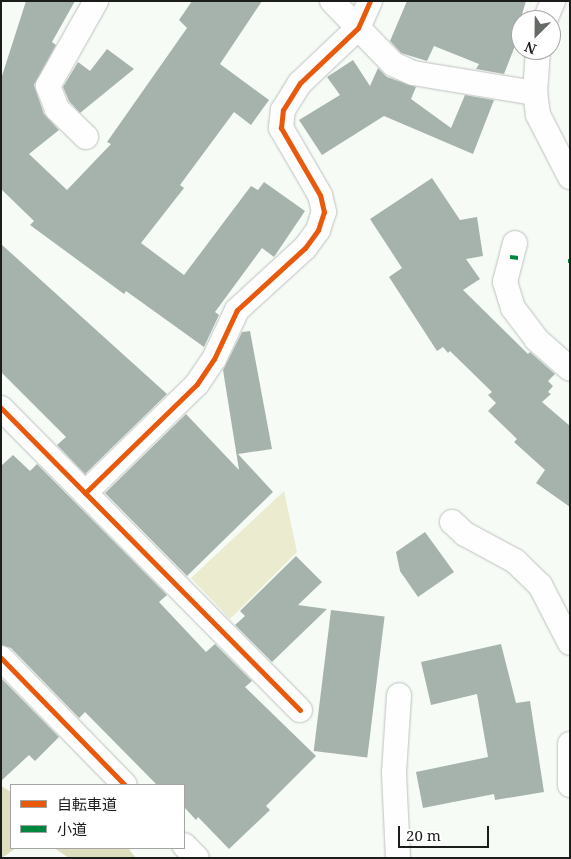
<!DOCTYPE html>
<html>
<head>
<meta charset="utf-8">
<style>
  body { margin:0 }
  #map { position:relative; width:571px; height:859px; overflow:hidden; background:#f6fbf6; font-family:"Noto Serif","Noto Sans JP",serif }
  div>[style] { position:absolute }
  .green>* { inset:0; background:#eaebcf }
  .forest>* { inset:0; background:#dddebe }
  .building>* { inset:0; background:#a6b3ac; transform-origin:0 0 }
  .roads { filter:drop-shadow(0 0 1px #bec2be) drop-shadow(0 0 1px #bec2be) }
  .street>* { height:24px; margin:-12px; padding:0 12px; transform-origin:12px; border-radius:12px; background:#fefefe }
  .quiet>* { height:4px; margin-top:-2px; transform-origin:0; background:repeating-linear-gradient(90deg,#00873e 0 8px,transparent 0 12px) }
  .cycleway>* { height:5px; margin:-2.5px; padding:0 2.5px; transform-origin:2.5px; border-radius:2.5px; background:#e8590c }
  span { translate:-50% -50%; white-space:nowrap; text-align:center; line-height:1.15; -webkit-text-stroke:4px #fff; paint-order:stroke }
  .frame { position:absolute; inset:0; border:2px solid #1a1d1a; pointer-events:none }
  .legend { position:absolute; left:10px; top:784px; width:175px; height:65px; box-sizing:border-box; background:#fff; border:1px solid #a3a5a3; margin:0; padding:6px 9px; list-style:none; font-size:15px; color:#1a1d1a }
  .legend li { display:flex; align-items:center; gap:10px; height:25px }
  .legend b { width:25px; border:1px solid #a3a5a3 }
  .north { position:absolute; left:511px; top:10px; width:50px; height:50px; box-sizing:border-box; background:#fff; border:1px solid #a3a5a3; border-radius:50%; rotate:203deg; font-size:14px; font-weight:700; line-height:20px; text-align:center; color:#1a1d1a }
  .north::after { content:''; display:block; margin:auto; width:18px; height:22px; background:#676b67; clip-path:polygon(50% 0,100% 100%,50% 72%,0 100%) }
  .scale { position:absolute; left:398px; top:826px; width:91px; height:22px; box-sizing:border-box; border:2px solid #1a1d1a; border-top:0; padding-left:6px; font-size:15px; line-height:18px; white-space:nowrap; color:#1a1d1a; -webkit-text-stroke:4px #fff; paint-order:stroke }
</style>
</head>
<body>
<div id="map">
  <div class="green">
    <i style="clip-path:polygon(284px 491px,297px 552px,230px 619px,191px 578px)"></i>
  </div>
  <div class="forest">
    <i style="clip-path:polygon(1px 786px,11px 792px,11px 848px,16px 848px,2px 858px)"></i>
    <i style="clip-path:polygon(54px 848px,128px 848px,136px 858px,69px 858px)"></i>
  </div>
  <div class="building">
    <i style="clip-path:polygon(26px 1px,75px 1px,52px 42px,56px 45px,34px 85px,44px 114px,59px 130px,29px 154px,67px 190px,111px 144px,107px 142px,187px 28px,179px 20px,192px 1px,262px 1px,220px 64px,269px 100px,251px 125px,234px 112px,180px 185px,184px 188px,141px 243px,184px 275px,251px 186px,258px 190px,264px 182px,305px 211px,274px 257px,262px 248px,215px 312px,219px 315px,204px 347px,126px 291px,124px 294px,30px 225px,34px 221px,1px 189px,1px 79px)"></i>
    <i style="clip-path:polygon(407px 1px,526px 1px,517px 31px,520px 33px,504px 74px,476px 69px,479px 64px,434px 46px,427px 61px,401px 53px,390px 41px)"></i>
    <i style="clip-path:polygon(107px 49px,134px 69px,80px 113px,69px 101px,63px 87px,78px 62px,90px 71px)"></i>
    <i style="clip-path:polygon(353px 60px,370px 86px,378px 68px,387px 77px,416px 87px,411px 99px,451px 128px,465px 95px,494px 100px,473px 154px,384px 116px,322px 155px,299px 120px,340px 95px,327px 77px)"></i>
    <i style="clip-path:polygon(432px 178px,460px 220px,477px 217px,483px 256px,466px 259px,480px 279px,463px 290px,528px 354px,530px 352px,555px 374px,548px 381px,553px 386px,548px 392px,551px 394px,542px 402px,570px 426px,570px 507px,536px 483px,545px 470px,514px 442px,517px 439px,488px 411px,496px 403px,488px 395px,492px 392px,450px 351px,448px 353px,443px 347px,437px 351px,389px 277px,402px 268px,370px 219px)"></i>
    <i style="clip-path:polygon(1px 244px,167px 394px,85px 474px,57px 445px,66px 437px,1px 372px)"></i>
    <i style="clip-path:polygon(250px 331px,272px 449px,238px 454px,273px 492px,187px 576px,105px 493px,186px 414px,239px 470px,223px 370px,242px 332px)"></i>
    <i style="clip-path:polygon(13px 455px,30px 471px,37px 464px,167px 595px,159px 602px,206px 652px,215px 644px,252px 681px,245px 687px,316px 756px,266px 806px,270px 810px,229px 849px,198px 817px,196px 820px,184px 807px,184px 785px,157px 785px,85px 712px,79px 718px,11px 648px,1px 645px,1px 466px)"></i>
    <i style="clip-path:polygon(425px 532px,454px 572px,418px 597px,400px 571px,396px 552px)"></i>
    <i style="clip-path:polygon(296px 556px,322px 582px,298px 605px,327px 609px,272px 662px,235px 625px,245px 616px,240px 611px)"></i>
    <i style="left:331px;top:610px;width:54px;height:142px;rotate:7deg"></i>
    <i style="clip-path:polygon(501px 644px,516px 703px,530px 701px,544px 792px,495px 800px,494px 794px,423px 808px,416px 772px,488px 757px,477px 694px,431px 705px,421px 662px)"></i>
    <i style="clip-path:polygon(1px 678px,59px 737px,35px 761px,29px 755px,1px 781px)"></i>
  </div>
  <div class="roads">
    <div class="street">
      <i style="left:332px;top:1px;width:88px;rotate:45.9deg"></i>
      <i style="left:393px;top:64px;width:22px;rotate:24deg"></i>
      <i style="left:413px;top:73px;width:124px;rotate:9.3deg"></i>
      <i style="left:545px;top:20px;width:21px;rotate:-67deg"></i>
      <i style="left:538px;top:50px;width:43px;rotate:94deg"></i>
      <i style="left:535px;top:93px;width:22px;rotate:82deg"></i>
      <i style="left:538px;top:115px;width:70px;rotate:62.7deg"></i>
      <i style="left:86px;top:137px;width:40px;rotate:-136deg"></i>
      <i style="left:57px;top:109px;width:25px;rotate:-111deg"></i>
      <i style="left:48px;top:86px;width:98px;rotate:-60.5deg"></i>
      <i style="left:515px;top:243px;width:40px;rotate:104.4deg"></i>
      <i style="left:505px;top:282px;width:27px;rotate:73deg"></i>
      <i style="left:513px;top:308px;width:39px;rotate:53deg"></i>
      <i style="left:536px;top:339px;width:45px;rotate:41.4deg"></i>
      <i style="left:1px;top:408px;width:425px;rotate:45.3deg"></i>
      <i style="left:85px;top:493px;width:156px;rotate:-44.2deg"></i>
      <i style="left:197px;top:384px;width:30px;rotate:-56deg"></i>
      <i style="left:214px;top:359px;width:54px;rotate:-64.9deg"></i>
      <i style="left:237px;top:310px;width:92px;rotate:-42.4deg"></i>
      <i style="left:305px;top:248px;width:22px;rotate:-54deg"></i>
      <i style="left:318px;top:230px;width:19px;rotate:-72deg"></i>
      <i style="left:324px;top:212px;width:17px;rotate:-103deg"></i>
      <i style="left:320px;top:195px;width:78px;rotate:-120.2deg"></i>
      <i style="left:281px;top:128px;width:18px;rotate:-84deg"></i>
      <i style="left:283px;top:110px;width:32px;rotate:-58deg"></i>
      <i style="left:300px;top:83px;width:80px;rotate:-43.5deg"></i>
      <i style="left:358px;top:28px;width:30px;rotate:-66deg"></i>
      <i style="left:452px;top:522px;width:18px;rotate:43deg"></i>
      <i style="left:465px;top:534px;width:57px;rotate:28.4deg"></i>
      <i style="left:515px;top:561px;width:35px;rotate:44deg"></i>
      <i style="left:540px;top:585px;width:65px;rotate:62.7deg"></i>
      <i style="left:1px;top:658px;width:177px;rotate:45.7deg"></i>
      <i style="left:570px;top:744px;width:41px;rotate:90deg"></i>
      <i style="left:184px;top:845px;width:18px;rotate:45deg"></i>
      <i style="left:398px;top:858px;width:85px;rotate:-92.7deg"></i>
      <i style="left:394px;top:773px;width:78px;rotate:-86.3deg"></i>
    </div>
  </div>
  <div class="quiet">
    <i style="left:510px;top:257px;width:9px;rotate:6deg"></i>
    <i style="left:568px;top:261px;width:2px"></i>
  </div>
  <div class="cycleway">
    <i style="left:1px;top:408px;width:425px;rotate:45.3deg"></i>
    <i style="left:85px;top:493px;width:156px;rotate:-44.2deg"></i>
    <i style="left:197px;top:384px;width:30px;rotate:-56deg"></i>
    <i style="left:214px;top:359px;width:54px;rotate:-64.9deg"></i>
    <i style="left:237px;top:310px;width:92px;rotate:-42.4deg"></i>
    <i style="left:305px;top:248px;width:22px;rotate:-54deg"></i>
    <i style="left:318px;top:230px;width:19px;rotate:-72deg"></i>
    <i style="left:324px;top:212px;width:17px;rotate:-103deg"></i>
    <i style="left:320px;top:195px;width:78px;rotate:-120.2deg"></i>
    <i style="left:281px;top:128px;width:18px;rotate:-84deg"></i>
    <i style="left:283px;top:110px;width:32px;rotate:-58deg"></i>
    <i style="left:300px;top:83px;width:80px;rotate:-43.5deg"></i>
    <i style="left:358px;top:28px;width:30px;rotate:-66deg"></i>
    <i style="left:1px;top:658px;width:177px;rotate:45.7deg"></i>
  </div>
  <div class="frame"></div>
  <ul class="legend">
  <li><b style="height:6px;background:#e8590c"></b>自転車道</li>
  <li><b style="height:6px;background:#00873e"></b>小道</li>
  </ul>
  <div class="north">N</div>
  <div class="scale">20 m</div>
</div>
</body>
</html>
